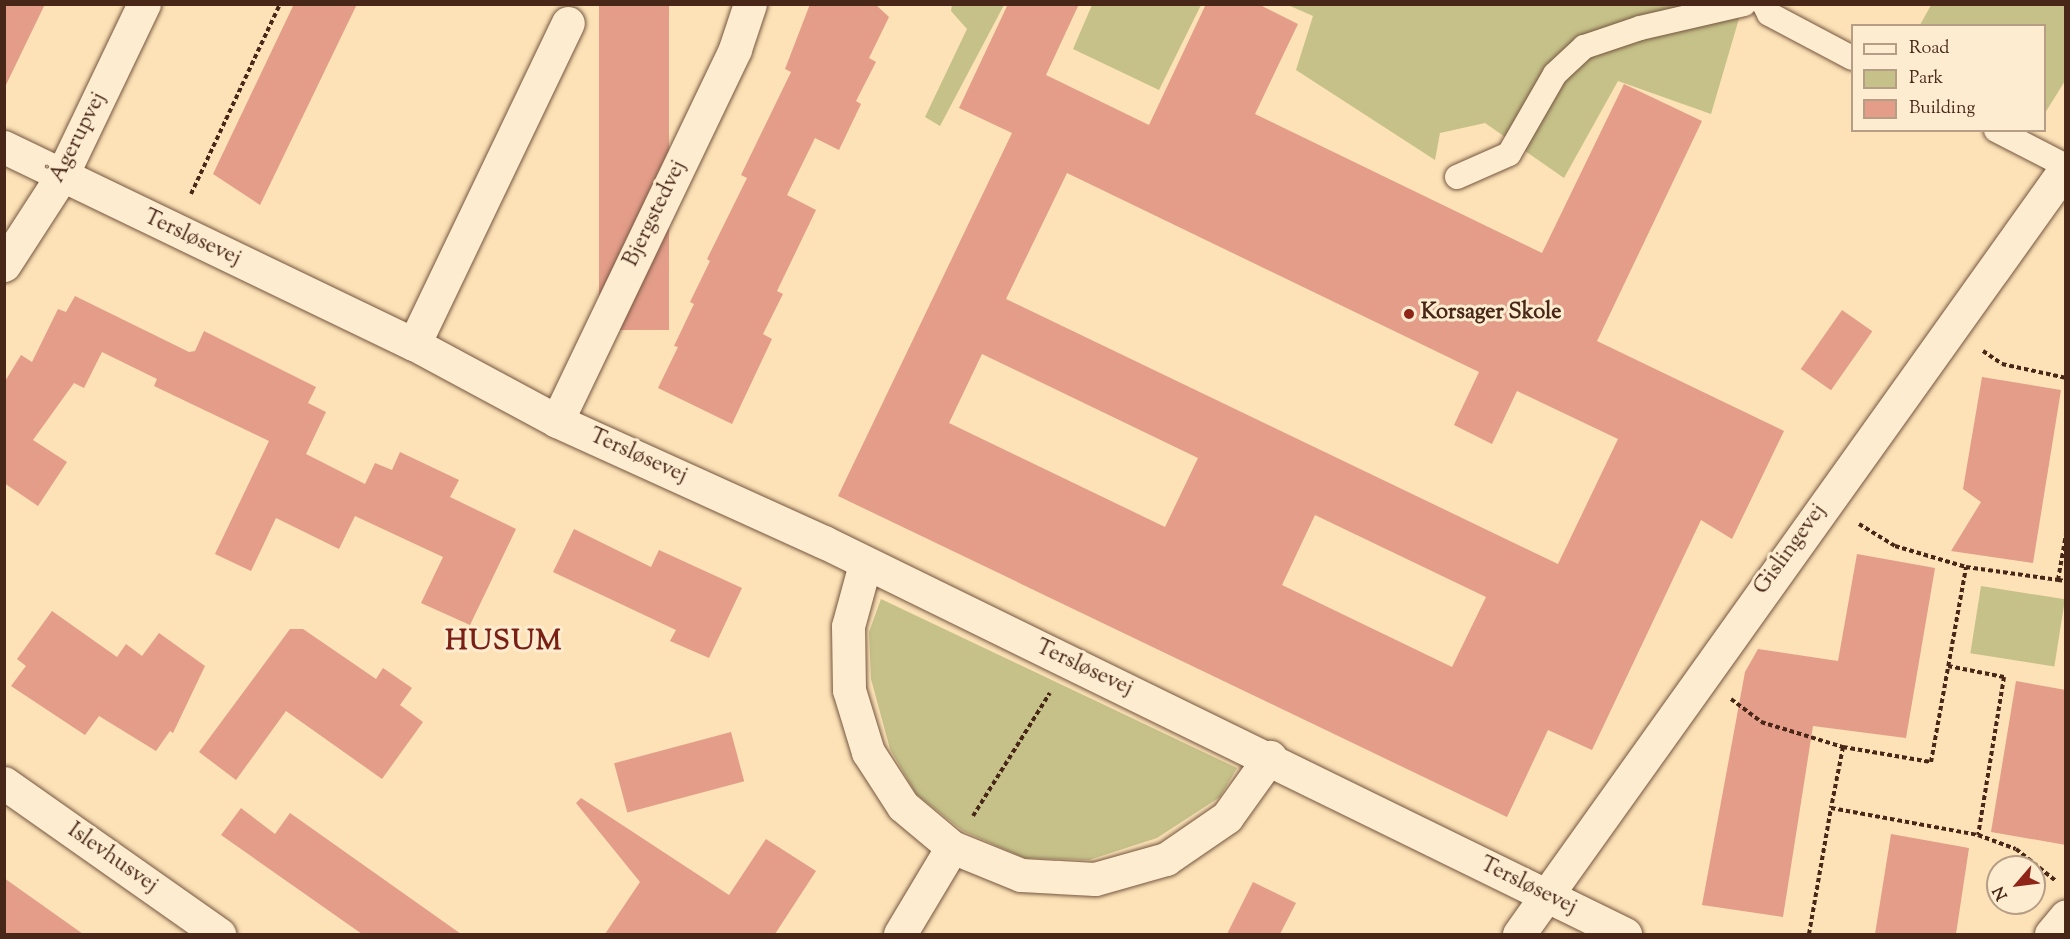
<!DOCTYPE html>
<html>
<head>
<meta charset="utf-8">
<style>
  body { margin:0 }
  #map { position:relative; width:2070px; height:939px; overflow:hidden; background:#fce2b6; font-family:"Sorts Mill Goudy",serif }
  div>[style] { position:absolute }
  .green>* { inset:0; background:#c6c189; transform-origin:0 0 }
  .building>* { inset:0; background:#e39d89; transform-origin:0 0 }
  .path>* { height:4px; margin-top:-2px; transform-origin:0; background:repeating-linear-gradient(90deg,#482718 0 4.5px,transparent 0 7.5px) }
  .roads { filter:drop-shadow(0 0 2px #755640) drop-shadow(0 0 2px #755640) }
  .service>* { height:24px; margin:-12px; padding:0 12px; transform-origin:12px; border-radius:12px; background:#fdecd0 }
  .minor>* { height:33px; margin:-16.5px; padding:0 16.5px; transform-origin:16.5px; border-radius:16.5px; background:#fdecd0 }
  .tertiary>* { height:33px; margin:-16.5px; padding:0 16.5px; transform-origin:16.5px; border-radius:16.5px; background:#fdecd0 }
  .dots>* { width:16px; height:16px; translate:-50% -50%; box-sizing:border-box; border:3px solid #fdecd0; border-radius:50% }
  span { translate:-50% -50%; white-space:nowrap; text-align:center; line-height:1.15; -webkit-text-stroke:6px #fdecd0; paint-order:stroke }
  .street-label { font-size:22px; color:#482718 }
  .poi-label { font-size:22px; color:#482718; font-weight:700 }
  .left { translate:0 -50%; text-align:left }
  .district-label { font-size:28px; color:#7a1f14; font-weight:700; letter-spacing:1.5px }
  .frame { position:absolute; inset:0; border:6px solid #482718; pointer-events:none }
  .legend { position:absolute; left:1851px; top:24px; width:195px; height:108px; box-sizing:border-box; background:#fdecd0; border:2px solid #b59d86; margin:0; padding:8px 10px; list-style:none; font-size:18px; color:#482718 }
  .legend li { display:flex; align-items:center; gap:12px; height:30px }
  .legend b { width:30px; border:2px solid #b59d86 }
  .north { position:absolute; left:1986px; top:855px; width:60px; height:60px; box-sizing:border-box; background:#fdecd0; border:2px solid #b59d86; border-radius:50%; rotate:242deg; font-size:16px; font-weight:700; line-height:24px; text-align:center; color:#482718 }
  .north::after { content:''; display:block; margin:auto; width:21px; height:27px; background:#8f2418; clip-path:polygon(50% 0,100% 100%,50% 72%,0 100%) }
</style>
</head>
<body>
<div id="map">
  <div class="green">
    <i style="clip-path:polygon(952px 5px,1004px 5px,940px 126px,925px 117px,967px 29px,951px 11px)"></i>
    <i style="clip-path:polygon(1092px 5px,1092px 4px,1201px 5px,1159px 90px,1073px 49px)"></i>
    <i style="clip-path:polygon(1288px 5px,1743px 5px,1711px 114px,1618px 81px,1564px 178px,1485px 123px,1440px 133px,1435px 160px,1296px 70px,1313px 16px)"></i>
    <i style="clip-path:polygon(1931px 5px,2065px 5px,2065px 81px,2045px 113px,2044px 26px,1920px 25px)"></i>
    <i style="left:1981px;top:586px;width:85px;height:68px;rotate:9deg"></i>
    <i style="clip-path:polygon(881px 599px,1237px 768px,1220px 797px,1157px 838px,1089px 860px,1024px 858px,963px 831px,916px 794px,890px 749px,871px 679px,869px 632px)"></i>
  </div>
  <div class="building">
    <i style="clip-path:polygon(4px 4px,45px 4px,4px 89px)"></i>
    <i style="clip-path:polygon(294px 4px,357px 4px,260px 205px,213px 174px)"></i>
    <i style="left:599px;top:4px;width:70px;height:326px"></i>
    <i style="clip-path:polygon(810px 4px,875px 4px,889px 17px,869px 58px,876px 62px,856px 101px,861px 104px,839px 150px,815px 138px,787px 195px,816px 210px,777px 291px,783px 294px,763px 334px,772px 339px,732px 424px,658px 388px,678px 347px,674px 346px,694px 304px,690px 302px,710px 261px,707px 259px,747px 178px,741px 175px,791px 72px,785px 69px)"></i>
    <i style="clip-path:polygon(evenodd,1008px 4px,1079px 4px,1046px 75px,1149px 125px,1206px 4px,1258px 4px,1298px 24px,1255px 114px,1542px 253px,1624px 84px,1702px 121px,1597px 341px,1784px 431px,1732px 539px,1701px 520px,1592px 750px,1548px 730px,1507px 817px,838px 496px,1012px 133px,959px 108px,1008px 4px,1067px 173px,1479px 372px,1454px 425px,1492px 444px,1517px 391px,1618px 439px,1558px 564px,1006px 299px,1067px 173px,1008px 4px,982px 354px,1198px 458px,1165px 527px,949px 423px,982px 354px,1008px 4px,1315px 515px,1486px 597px,1452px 667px,1282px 585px,1315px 515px)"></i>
    <i style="clip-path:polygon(75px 296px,189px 352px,195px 351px,204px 331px,316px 387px,308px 403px,326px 412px,306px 454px,365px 484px,375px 463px,392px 470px,400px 452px,459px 480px,450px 497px,516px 529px,470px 625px,421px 603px,443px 557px,355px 516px,339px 549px,276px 518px,251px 571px,215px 554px,269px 441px,154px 386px,157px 379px,102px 352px,84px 388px,74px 383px,33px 440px,67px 462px,38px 506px,4px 483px,4px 383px,21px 355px,32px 362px,58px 309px,66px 312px)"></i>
    <i style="left:1842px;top:310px;width:37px;height:72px;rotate:35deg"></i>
    <i style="clip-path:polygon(1982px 377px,2061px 390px,2033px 563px,1951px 551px,1981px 502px,1963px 489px)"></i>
    <i style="clip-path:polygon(574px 529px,651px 567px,659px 550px,742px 588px,709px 658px,670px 641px,676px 630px,553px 572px)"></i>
    <i style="clip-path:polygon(1857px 554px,1935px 568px,1906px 738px,1813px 726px,1783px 917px,1702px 905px,1745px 672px,1758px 649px,1838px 661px)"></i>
    <i style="clip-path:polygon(52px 611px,117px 657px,126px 644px,142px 656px,159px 633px,205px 666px,173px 733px,170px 731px,156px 751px,99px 716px,85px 735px,11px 686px,26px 666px,17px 659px)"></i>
    <i style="clip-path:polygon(290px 629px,303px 629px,376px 679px,383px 668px,412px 688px,400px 705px,423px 722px,382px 779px,286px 711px,236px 780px,199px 752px)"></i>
    <i style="clip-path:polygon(2016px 681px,2066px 690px,2066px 845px,1991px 832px)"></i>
    <i style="left:731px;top:732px;width:51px;height:121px;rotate:75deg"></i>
    <i style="clip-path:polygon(581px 798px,729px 895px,766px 839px,816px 871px,775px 934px,605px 934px,640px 882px,576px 803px)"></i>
    <i style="clip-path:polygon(241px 808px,275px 834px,290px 813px,461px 934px,362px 934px,221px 835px)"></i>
    <i style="clip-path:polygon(1891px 834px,1969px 848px,1956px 934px,1875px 934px)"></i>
    <i style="clip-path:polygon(4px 878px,83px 934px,4px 934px)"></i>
    <i style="clip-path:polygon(1253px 882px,1296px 903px,1280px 934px,1227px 934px)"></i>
  </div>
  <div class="path">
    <i style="left:191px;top:194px;width:210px;rotate:-64.9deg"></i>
    <i style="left:1983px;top:351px;width:23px;rotate:34deg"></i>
    <i style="left:2002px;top:364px;width:66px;rotate:12.3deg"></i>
    <i style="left:1859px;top:524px;width:42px;rotate:31.4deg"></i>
    <i style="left:1895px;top:546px;width:74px;rotate:16.5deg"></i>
    <i style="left:2058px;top:580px;width:8px;rotate:7deg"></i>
    <i style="left:1948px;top:666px;width:57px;rotate:11.1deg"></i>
    <i style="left:2004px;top:677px;width:160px;rotate:99.3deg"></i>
    <i style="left:1731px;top:699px;width:38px;rotate:37deg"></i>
    <i style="left:1761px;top:722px;width:86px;rotate:17deg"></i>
    <i style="left:1843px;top:747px;width:62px;rotate:101.1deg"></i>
    <i style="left:1831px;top:808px;width:149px;rotate:10.4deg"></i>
    <i style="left:1978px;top:835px;width:40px;rotate:20.2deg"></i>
    <i style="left:2016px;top:849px;width:51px;rotate:38.7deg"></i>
    <i style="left:1843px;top:747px;width:89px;rotate:9.7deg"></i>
    <i style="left:1931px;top:762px;width:198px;rotate:-79.8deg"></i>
    <i style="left:1966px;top:567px;width:93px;rotate:8deg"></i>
    <i style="left:2058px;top:580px;width:47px;rotate:-80.1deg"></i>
    <i style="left:973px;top:816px;width:145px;rotate:-58deg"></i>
    <i style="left:1809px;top:934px;width:128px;rotate:-80.1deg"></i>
  </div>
  <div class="roads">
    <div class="service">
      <i style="left:1764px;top:4px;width:11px;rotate:63deg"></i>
      <i style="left:1769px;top:14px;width:94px;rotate:27.9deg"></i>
      <i style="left:1996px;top:130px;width:79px;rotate:27.2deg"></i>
      <i style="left:1457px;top:177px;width:57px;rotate:-23.9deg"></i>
      <i style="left:1509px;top:154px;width:92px;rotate:-60.1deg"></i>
      <i style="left:1555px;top:74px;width:40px;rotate:-43deg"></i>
      <i style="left:1584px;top:47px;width:59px;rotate:-18.7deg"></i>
      <i style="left:1640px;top:28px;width:107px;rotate:-13deg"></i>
    </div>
    <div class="minor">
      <i style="left:4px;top:147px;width:455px;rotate:25.7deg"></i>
      <i style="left:414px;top:344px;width:162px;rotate:28.3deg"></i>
      <i style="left:557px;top:421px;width:293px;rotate:24.4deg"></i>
      <i style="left:824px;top:542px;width:892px;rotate:26.08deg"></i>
      <i style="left:4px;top:265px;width:105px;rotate:-57.1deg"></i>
      <i style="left:61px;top:177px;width:192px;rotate:-64.4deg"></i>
      <i style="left:414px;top:344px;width:356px;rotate:-64.4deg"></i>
      <i style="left:557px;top:421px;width:412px;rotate:-64.4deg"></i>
      <i style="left:735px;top:49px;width:47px;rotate:-71.6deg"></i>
      <i style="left:865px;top:564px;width:64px;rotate:105.3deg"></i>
      <i style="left:848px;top:626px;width:64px;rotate:89.1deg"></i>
      <i style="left:849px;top:690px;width:65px;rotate:73deg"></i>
      <i style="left:868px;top:752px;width:64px;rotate:57.1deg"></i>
      <i style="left:903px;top:806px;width:64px;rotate:39.9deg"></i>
      <i style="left:952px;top:847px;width:74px;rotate:22.1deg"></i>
      <i style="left:1021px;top:875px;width:74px;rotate:3.1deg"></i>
      <i style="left:1095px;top:879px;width:74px;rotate:-15.7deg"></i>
      <i style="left:1166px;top:859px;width:74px;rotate:-34.5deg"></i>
      <i style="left:1227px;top:817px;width:74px;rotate:-54.4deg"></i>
      <i style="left:900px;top:934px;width:101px;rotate:-59.1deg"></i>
      <i style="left:1519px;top:934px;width:941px;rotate:-54.47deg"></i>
      <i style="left:2051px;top:934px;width:23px;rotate:-50deg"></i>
    </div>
    <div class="tertiary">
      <i style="left:4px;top:783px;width:263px;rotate:35.1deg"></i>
    </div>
  </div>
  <div class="dots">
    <i style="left:1409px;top:314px;background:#8f2418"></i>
  </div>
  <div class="street-label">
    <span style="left:79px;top:138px;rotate:-63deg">Ågerupvej</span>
    <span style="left:656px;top:214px;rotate:-64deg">Bjergstedvej</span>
    <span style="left:192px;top:239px;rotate:25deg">Tersløsevej</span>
    <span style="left:638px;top:457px;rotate:24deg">Tersløsevej</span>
    <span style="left:1791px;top:550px;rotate:-54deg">Gislingevej</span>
    <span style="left:1084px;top:669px;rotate:25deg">Tersløsevej</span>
    <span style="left:112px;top:859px;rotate:35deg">Islevhusvej</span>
    <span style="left:1528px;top:887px;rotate:26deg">Tersløsevej</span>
  </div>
  <div class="poi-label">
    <span class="left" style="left:1421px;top:314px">Korsager Skole</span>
  </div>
  <div class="district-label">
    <span style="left:504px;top:642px">HUSUM</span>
  </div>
  <div class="frame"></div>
  <ul class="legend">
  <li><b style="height:8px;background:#fdecd0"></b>Road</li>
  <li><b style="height:16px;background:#c6c189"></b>Park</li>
  <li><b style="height:16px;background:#e39d89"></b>Building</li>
  </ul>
  <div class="north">N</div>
</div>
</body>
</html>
